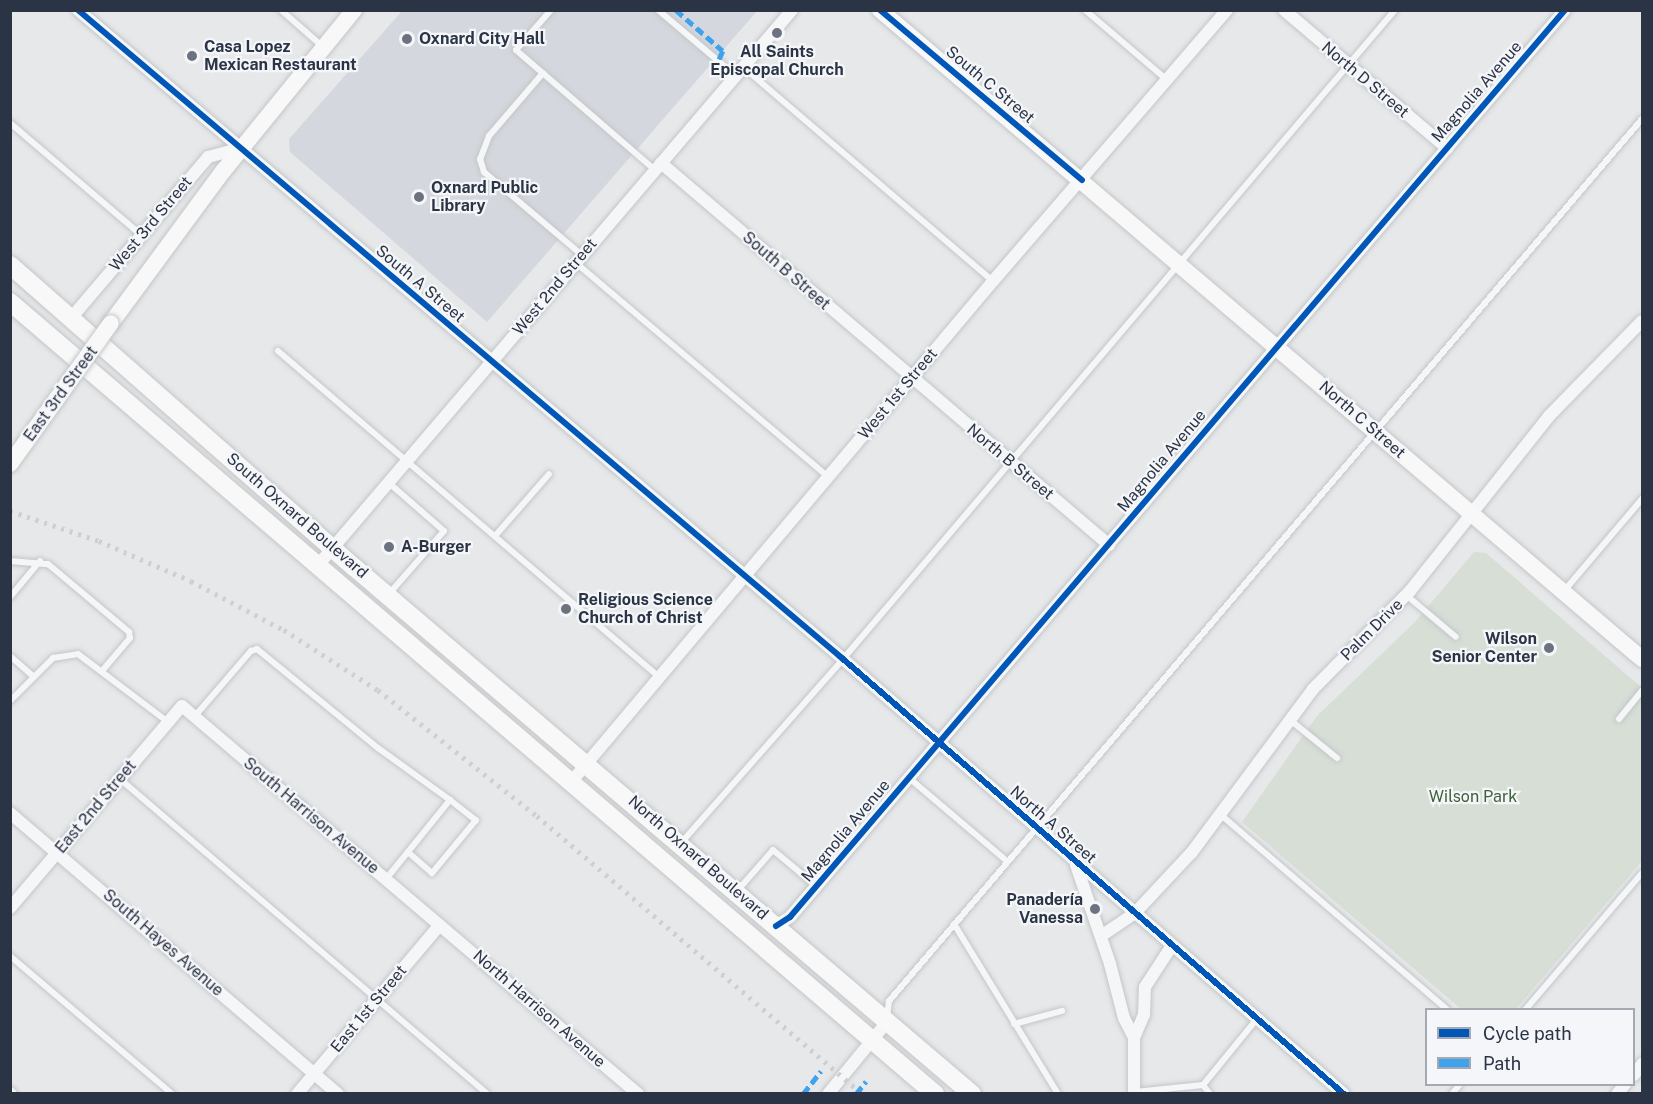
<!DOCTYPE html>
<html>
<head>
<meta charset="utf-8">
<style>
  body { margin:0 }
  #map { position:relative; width:1653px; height:1104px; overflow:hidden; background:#e6e8ea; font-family:"Public Sans",sans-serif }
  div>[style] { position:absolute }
  .built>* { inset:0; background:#d4d7dd }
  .green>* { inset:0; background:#d6ded6 }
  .roads { filter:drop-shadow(0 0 2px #c4c6c8) drop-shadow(0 0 2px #c4c6c8) }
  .lane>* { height:6px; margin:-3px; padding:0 3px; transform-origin:3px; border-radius:3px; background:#f5f6f7 }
  .street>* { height:12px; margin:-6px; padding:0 6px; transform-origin:6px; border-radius:6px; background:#f5f6f7 }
  .secondary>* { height:16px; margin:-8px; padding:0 8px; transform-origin:8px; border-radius:8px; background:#f8f8f8 }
  .primary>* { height:18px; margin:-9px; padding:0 9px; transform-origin:9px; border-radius:9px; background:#f8f8f8 }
  .rail>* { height:4.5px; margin-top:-2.25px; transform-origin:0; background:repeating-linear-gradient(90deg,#cecfd2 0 3px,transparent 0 9px) }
  .bridges { filter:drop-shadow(0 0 2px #c4c6c8) drop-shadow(0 0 2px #c4c6c8) }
  .secondary-bridge>* { height:16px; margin:-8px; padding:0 8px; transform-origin:8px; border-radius:8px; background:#f8f8f8 }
  .quiet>* { height:4.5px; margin-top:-2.25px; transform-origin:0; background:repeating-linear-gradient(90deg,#3ea3ec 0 9px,transparent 0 13.5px) }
  .cycleway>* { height:6px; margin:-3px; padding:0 3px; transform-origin:3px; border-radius:3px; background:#0057b8 }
  .dots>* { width:16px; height:16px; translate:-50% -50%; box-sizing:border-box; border:3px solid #f4f6f9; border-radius:50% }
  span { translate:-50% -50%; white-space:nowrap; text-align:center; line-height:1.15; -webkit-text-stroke:4.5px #f4f6f9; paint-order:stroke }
  .poi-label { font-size:16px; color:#2b3445; font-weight:700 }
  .left { translate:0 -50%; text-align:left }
  .right { translate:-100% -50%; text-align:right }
  .street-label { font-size:16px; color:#2b3445 }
  .park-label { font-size:16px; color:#3f6138 }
  .frame { position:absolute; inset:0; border:12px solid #2b3445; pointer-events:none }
  .legend { position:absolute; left:1425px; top:1008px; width:210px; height:78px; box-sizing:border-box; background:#f4f6f9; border:2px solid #a4a8b1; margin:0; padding:8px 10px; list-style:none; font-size:18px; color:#2b3445 }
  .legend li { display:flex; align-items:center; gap:12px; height:30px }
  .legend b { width:30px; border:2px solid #a4a8b1 }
</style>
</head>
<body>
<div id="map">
  <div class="built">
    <i style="clip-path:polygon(402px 11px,757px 11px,487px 322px,290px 152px,289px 139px)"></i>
  </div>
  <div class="green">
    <i style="clip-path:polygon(1474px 552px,1486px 553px,1642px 688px,1642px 861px,1516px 1009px,1461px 1009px,1242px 822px,1317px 716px,1414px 623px)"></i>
  </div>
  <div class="roads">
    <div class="lane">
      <i style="left:281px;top:10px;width:55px;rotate:41.3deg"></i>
      <i style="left:551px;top:10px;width:53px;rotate:131.2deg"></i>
      <i style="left:516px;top:50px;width:184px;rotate:40.8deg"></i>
      <i style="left:658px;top:10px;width:101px;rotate:40.2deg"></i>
      <i style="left:1085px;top:10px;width:108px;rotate:40.5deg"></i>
      <i style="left:743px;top:67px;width:329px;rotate:40.6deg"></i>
      <i style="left:543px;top:73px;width:83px;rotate:130.6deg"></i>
      <i style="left:489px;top:136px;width:25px;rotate:111deg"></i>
      <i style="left:480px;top:159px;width:14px;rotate:73deg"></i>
      <i style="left:484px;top:172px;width:128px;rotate:40.3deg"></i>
      <i style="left:10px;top:123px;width:172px;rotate:40.5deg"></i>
      <i style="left:576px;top:263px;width:331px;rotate:40.3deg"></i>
      <i style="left:278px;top:351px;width:500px;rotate:40.54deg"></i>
      <i style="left:495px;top:536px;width:82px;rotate:-48.9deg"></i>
      <i style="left:10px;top:561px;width:38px;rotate:5deg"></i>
      <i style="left:48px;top:564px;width:106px;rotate:40deg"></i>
      <i style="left:129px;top:632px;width:6px;rotate:81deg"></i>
      <i style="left:130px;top:638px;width:43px;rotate:130.3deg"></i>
      <i style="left:1564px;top:591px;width:121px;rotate:-49.7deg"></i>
      <i style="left:388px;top:595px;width:85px;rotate:-48.8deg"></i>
      <i style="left:444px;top:531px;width:73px;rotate:-138.9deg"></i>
      <i style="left:1406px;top:595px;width:65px;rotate:40deg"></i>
      <i style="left:10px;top:597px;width:47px;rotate:-50.2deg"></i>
      <i style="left:10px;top:656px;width:30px;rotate:41deg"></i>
      <i style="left:10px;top:701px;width:61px;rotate:-45deg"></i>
      <i style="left:53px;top:658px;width:25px;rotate:-9deg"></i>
      <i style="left:78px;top:654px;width:113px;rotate:37.1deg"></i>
      <i style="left:195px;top:716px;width:86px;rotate:-49.3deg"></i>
      <i style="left:251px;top:651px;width:6px;rotate:-18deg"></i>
      <i style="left:257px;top:649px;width:156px;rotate:39.3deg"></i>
      <i style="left:378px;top:748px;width:89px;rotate:35.8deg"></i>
      <i style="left:1289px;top:719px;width:62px;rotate:39.1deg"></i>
      <i style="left:1619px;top:719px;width:36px;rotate:-51deg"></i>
      <i style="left:909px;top:778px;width:128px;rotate:40.3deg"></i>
      <i style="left:120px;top:779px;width:484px;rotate:40.6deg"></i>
      <i style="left:1221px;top:815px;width:299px;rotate:40.7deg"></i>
      <i style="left:681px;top:843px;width:245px;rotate:-48.6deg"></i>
      <i style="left:843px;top:659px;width:852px;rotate:-49.62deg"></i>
      <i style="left:386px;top:879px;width:102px;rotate:-51deg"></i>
      <i style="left:450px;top:800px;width:33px;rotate:38deg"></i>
      <i style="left:476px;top:820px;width:69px;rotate:129.7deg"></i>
      <i style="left:432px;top:873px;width:32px;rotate:-139deg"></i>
      <i style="left:738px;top:890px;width:53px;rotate:-48.8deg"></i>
      <i style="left:773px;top:850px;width:56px;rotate:39.9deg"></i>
      <i style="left:954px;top:924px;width:199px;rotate:58.5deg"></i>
      <i style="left:10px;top:956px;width:213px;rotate:40.4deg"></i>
      <i style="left:1525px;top:1010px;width:180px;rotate:-49.5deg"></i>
      <i style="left:887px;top:1019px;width:18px;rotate:-84deg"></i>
      <i style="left:889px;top:1001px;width:1160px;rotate:-49.51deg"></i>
      <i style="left:1014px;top:1024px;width:50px;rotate:-15.2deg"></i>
      <i style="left:1203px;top:1085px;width:11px;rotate:52deg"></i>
      <i style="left:1135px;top:1092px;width:68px;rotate:-5.9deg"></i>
      <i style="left:1203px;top:1085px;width:84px;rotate:-50.8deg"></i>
      <i style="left:1452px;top:1094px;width:13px;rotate:-51deg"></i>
    </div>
    <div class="street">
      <i style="left:78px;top:10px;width:1003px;rotate:40.31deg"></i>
      <i style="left:843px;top:659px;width:663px;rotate:40.97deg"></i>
      <i style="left:1284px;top:10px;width:214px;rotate:40.3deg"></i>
      <i style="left:661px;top:163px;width:589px;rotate:40.45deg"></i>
      <i style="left:72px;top:317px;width:210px;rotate:-49.6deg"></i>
      <i style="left:208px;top:157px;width:35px;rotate:-15deg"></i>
      <i style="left:319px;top:564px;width:728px;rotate:-49.51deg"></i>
      <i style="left:572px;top:781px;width:654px;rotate:-49.9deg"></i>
      <i style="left:993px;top:281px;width:358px;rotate:-49.2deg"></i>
      <i style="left:10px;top:813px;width:432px;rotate:40.6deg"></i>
      <i style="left:1076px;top:865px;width:105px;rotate:71deg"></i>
      <i style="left:1110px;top:964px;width:56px;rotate:75.5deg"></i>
      <i style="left:1124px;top:1018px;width:22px;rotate:63deg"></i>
      <i style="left:10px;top:908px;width:265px;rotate:-49.6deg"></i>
      <i style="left:182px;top:706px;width:599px;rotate:40.39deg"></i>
      <i style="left:776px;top:926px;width:17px;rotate:-33deg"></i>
      <i style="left:790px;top:917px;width:1193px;rotate:-49.49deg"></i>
      <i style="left:1101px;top:936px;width:40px;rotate:-34deg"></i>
      <i style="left:1134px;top:914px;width:85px;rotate:-46.9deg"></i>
      <i style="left:1192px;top:852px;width:203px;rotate:-53.4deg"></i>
      <i style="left:1313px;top:689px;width:138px;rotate:-45.3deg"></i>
      <i style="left:1410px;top:591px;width:223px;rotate:-51.5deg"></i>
      <i style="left:1549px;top:416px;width:133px;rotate:-45.6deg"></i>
      <i style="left:1634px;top:1075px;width:14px;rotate:-54deg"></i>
      <i style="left:10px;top:1093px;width:1px;rotate:45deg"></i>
      <i style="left:297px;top:1094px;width:221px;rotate:-49.8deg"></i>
      <i style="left:828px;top:1094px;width:93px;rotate:-50.7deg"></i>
      <i style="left:1134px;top:1094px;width:56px;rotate:-90deg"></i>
      <i style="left:1134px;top:1038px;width:25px;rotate:-67deg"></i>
      <i style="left:1144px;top:1015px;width:28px;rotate:-88deg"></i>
      <i style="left:1145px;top:987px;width:48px;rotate:-57deg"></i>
      <i style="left:1617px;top:1094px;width:13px;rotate:-51deg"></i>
    </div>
    <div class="secondary">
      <i style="left:880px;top:10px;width:1001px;rotate:40.42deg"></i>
      <i style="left:111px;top:323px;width:190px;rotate:-53.6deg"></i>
      <i style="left:224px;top:170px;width:206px;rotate:-50.9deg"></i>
    </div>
    <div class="primary">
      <i style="left:10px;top:265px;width:458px;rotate:41.3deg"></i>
      <i style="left:354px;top:567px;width:812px;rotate:40.46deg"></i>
      <i style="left:10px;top:302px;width:1218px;rotate:40.57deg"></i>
    </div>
  </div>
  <div class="rail">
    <i style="left:10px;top:511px;width:94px;rotate:18.6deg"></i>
    <i style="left:99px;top:541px;width:100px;rotate:23.5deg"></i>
    <i style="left:191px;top:581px;width:105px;rotate:27.8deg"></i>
    <i style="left:284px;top:630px;width:112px;rotate:32.6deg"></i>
    <i style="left:378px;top:690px;width:203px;rotate:38.4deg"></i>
    <i style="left:537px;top:816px;width:428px;rotate:40.5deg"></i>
  </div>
  <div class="bridges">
    <div class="secondary-bridge">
      <i style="left:10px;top:464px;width:173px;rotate:-54.4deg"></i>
    </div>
  </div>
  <div class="quiet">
    <i style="left:676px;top:10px;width:62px;rotate:41.1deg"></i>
    <i style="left:723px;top:51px;width:12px;rotate:114deg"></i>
    <i style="left:803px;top:1094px;width:29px;rotate:-52deg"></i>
    <i style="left:856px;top:1094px;width:16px;rotate:-52deg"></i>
  </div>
  <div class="cycleway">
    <i style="left:78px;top:10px;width:1003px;rotate:40.31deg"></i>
    <i style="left:843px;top:659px;width:663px;rotate:40.97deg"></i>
    <i style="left:880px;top:10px;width:264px;rotate:40.1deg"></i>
    <i style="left:776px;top:926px;width:17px;rotate:-33deg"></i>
    <i style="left:790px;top:917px;width:1193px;rotate:-49.49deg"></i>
  </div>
  <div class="dots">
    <i style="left:777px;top:33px;background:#6c737f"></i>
    <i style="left:407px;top:39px;background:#6c737f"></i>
    <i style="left:192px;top:56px;background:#6c737f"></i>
    <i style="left:419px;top:197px;background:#6c737f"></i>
    <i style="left:389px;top:547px;background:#6c737f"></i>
    <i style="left:566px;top:609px;background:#6c737f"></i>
    <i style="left:1549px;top:648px;background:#6c737f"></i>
    <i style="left:1095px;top:909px;background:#6c737f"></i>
  </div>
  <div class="poi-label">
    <span class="left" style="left:419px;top:39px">Oxnard City Hall</span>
    <span class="left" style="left:204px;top:56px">Casa Lopez<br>Mexican Restaurant</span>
    <span style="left:777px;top:61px">All Saints<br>Episcopal Church</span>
    <span class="left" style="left:431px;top:197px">Oxnard Public<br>Library</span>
    <span class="left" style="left:401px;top:547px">A-Burger</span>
    <span class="left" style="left:578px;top:609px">Religious Science<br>Church of Christ</span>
    <span class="right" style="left:1537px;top:648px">Wilson<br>Senior Center</span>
    <span class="right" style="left:1083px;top:909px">Panadería<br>Vanessa</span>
  </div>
  <div class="street-label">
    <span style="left:1365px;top:80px;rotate:40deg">North D Street</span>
    <span style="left:990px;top:85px;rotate:40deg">South C Street</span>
    <span style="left:1477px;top:92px;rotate:-49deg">Magnolia Avenue</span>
    <span style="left:151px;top:224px;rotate:-50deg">West 3rd Street</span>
    <span style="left:786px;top:271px;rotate:41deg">South B Street</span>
    <span style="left:420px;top:284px;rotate:40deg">South A Street</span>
    <span style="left:555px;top:287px;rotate:-50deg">West 2nd Street</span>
    <span style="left:61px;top:394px;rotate:-54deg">East 3rd Street</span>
    <span style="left:898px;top:394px;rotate:-50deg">West 1st Street</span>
    <span style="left:1362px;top:420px;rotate:41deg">North C Street</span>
    <span style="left:1162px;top:461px;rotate:-50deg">Magnolia Avenue</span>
    <span style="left:1010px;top:462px;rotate:40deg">North B Street</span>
    <span style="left:297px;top:516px;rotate:41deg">South Oxnard Boulevard</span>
    <span style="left:1372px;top:630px;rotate:-45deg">Palm Drive</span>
    <span style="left:96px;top:807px;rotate:-50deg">East 2nd Street</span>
    <span style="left:311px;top:816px;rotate:40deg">South Harrison Avenue</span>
    <span style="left:1053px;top:825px;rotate:41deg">North A Street</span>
    <span style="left:846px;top:831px;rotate:-50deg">Magnolia Avenue</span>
    <span style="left:698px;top:858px;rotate:41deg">North Oxnard Boulevard</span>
    <span style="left:163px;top:943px;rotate:41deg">South Hayes Avenue</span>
    <span style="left:369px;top:1009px;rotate:-50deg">East 1st Street</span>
    <span style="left:539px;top:1009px;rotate:41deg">North Harrison Avenue</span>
  </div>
  <div class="park-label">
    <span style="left:1473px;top:797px">Wilson Park</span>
  </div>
  <div class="frame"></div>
  <ul class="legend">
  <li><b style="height:8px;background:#0057b8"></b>Cycle path</li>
  <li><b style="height:8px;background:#3ea3ec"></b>Path</li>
  </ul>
</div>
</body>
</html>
